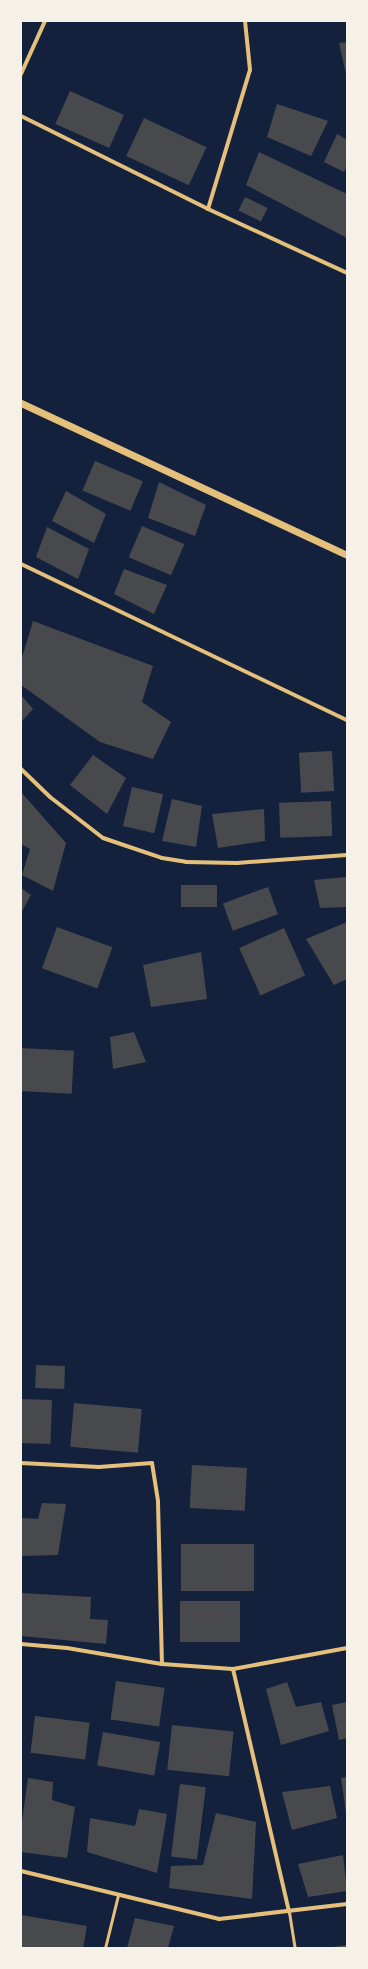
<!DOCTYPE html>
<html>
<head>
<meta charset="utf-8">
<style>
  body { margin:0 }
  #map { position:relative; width:368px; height:1969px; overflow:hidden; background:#14213d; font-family:Bitter,serif }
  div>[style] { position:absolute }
  .building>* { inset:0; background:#48494c; transform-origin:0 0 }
  .service>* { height:3px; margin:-1.5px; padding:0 1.5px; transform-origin:1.5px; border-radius:1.5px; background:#e5c07b }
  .minor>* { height:4px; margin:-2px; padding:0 2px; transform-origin:2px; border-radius:2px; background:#e5c07b }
  .tertiary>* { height:7px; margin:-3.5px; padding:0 3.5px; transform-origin:3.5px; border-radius:3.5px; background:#e5c07b }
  span { translate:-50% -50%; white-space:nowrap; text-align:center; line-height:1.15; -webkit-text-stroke:4px #f6f1e7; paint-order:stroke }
  .frame { position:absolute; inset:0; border:22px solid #f6f1e7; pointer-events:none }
</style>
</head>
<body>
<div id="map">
  <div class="building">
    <i style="clip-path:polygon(347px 42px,347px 74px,346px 74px,339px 43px)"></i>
    <i style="left:70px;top:91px;width:59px;height:36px;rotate:24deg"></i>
    <i style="clip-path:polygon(277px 104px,328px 121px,311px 156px,267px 137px)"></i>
    <i style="left:144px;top:118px;width:69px;height:42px;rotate:25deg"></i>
    <i style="clip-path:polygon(337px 134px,347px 140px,347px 165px,344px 172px,324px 162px)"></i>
    <i style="clip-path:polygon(259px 152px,347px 194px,347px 238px,246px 185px)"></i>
    <i style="left:245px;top:197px;width:25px;height:15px;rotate:26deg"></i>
    <i style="left:95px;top:461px;width:52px;height:32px;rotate:23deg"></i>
    <i style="clip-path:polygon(159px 482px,206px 505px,195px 536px,148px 518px)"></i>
    <i style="clip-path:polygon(66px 491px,106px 514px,94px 543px,52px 521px)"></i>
    <i style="left:142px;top:526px;width:46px;height:34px;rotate:23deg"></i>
    <i style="clip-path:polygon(47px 527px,89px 549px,78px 579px,36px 557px)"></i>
    <i style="clip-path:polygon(124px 569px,167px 585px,154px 614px,114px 594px)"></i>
    <i style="clip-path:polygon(33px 621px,153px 666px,142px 702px,171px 722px,153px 759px,100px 742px,21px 685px,21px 661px)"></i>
    <i style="clip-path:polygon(21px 695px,33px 709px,21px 722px)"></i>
    <i style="left:332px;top:751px;width:40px;height:33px;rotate:87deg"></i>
    <i style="clip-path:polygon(93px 755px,126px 778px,107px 814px,70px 785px)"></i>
    <i style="left:132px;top:787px;width:32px;height:40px;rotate:13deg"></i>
    <i style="clip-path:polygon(21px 792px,66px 843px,53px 891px,22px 875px,30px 849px,21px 844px)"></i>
    <i style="clip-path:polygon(172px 799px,202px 806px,196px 847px,162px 841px)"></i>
    <i style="left:331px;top:801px;width:35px;height:52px;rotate:88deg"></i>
    <i style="clip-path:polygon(264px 809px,265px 841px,218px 848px,212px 814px)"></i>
    <i style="clip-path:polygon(347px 877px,347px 907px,320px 908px,314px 880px)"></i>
    <i style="left:217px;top:885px;width:22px;height:36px;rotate:90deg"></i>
    <i style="left:268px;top:887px;width:29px;height:48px;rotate:70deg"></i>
    <i style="clip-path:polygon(21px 888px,31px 895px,21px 913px)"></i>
    <i style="clip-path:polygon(347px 922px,347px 979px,334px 985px,306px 939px)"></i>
    <i style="left:57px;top:927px;width:59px;height:44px;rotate:20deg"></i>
    <i style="left:284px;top:928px;width:52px;height:49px;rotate:66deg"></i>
    <i style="clip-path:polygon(201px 952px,207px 999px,151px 1007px,143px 965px)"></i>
    <i style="clip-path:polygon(134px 1032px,146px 1062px,113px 1069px,110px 1037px)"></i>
    <i style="left:21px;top:1048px;width:53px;height:43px;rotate:3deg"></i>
    <i style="left:36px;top:1365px;width:29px;height:23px;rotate:2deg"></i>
    <i style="left:21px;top:1399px;width:31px;height:44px;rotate:2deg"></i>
    <i style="left:74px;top:1403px;width:68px;height:44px;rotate:5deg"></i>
    <i style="left:192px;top:1465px;width:55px;height:43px;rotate:3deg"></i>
    <i style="clip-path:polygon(42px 1503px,66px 1504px,58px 1555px,21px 1556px,21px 1518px,38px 1519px)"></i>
    <i style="left:254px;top:1544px;width:47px;height:73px;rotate:90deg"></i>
    <i style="clip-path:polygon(21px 1593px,91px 1597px,90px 1619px,108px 1620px,106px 1644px,21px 1636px)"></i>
    <i style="left:180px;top:1601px;width:60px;height:41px"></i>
    <i style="left:116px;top:1681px;width:49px;height:39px;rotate:8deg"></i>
    <i style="clip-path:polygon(287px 1682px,296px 1707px,321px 1702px,329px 1731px,281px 1745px,266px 1689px)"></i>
    <i style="clip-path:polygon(347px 1702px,347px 1738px,339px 1740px,332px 1705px)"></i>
    <i style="left:35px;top:1716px;width:55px;height:37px;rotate:7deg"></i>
    <i style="left:172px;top:1725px;width:62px;height:45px;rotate:6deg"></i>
    <i style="left:103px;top:1732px;width:58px;height:34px;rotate:10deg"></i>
    <i style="clip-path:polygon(347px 1777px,347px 1813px,346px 1813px,341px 1778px)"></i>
    <i style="clip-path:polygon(28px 1778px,53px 1782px,52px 1800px,75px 1807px,67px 1858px,21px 1852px,21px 1829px)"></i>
    <i style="left:180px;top:1784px;width:26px;height:73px;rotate:7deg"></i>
    <i style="clip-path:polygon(330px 1786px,337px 1818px,292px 1830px,282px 1792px)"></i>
    <i style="clip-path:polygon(139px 1809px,167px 1814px,157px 1873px,87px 1852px,90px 1818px,135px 1826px)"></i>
    <i style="clip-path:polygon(216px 1813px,256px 1822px,252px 1899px,169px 1888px,171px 1866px,203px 1865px)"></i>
    <i style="clip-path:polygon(343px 1855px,347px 1891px,308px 1897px,298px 1864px)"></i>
    <i style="clip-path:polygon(21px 1915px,87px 1926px,83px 1948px,21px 1948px)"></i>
    <i style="clip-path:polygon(135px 1918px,174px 1926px,168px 1948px,127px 1948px)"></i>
    <i style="clip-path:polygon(347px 1945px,347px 1948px,332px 1948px,332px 1947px)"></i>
  </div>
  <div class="service">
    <i style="left:289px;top:1912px;width:36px;rotate:81deg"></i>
    <i style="left:105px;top:1948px;width:55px;rotate:-76.2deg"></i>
  </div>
  <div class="minor">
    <i style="left:21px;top:74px;width:58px;rotate:-65.6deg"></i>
    <i style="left:21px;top:116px;width:209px;rotate:26.4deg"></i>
    <i style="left:208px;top:209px;width:153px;rotate:24.7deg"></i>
    <i style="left:208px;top:209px;width:145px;rotate:-73.2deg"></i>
    <i style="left:250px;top:70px;width:49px;rotate:-95.8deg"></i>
    <i style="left:21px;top:564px;width:361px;rotate:25.6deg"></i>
    <i style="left:21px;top:769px;width:40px;rotate:44deg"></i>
    <i style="left:50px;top:797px;width:67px;rotate:37.7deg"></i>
    <i style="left:103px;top:838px;width:62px;rotate:18.7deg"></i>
    <i style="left:162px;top:858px;width:24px;rotate:9deg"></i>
    <i style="left:186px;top:862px;width:51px;rotate:1.1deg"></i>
    <i style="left:237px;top:863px;width:110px;rotate:-4.2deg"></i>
    <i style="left:21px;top:1463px;width:78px;rotate:2.9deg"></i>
    <i style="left:99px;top:1467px;width:53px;rotate:-4.3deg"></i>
    <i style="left:152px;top:1463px;width:39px;rotate:81deg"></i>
    <i style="left:158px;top:1502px;width:162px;rotate:88.6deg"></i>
    <i style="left:21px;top:1644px;width:46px;rotate:5deg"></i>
    <i style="left:67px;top:1648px;width:96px;rotate:9.6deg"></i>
    <i style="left:162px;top:1664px;width:71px;rotate:4deg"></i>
    <i style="left:233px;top:1669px;width:116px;rotate:-10.4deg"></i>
    <i style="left:233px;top:1669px;width:249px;rotate:77deg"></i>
    <i style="left:21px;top:1871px;width:204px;rotate:13.6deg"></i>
    <i style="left:219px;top:1919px;width:129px;rotate:-6.7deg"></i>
  </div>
  <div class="tertiary">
    <i style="left:21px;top:403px;width:360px;rotate:25deg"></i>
  </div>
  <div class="frame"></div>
</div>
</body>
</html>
